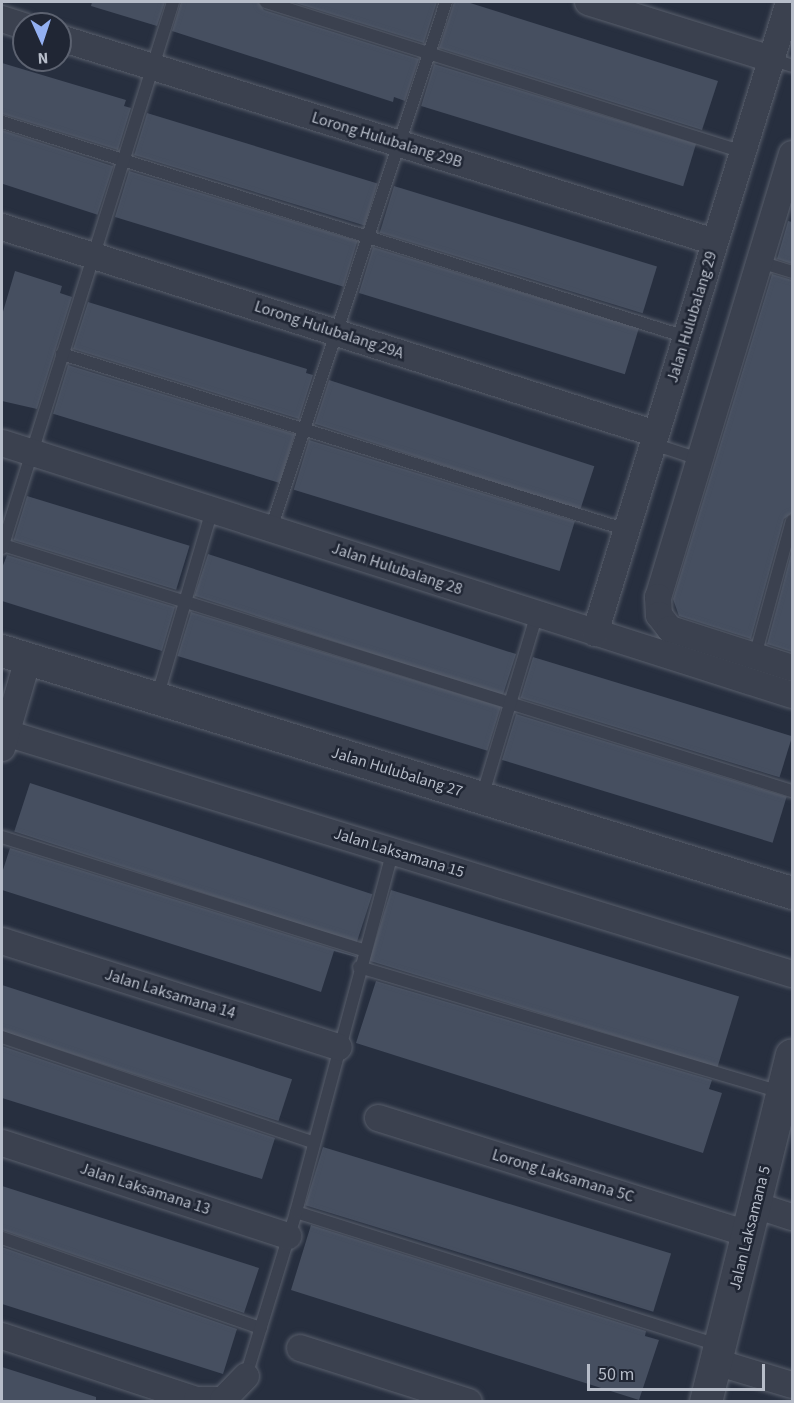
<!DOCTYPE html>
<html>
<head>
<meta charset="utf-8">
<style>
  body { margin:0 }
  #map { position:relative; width:794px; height:1403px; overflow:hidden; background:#272f3f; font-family:"Source Sans 3",sans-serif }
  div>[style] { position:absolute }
  .building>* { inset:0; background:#464f60; transform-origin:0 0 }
  .roads { filter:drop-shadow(0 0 2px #595f6c) drop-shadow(0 0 2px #595f6c) }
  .service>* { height:12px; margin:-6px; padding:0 6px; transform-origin:6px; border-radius:6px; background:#3b414f }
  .minor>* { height:26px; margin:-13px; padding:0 13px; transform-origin:13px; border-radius:13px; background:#3b414f }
  .tertiary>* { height:32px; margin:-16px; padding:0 16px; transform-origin:16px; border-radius:16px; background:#3b414f }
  span { translate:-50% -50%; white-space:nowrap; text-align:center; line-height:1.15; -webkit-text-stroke:5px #202634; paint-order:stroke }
  .street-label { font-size:16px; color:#b7bdc9 }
  .frame { position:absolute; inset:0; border:3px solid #b7bdc9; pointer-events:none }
  .north { position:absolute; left:12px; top:12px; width:60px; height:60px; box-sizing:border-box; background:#202634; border:2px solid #5c6270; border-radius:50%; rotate:177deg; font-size:16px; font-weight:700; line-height:24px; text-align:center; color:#b7bdc9 }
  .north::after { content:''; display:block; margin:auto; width:21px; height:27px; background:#93b0f2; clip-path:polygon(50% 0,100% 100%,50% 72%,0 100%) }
  .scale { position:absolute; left:587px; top:1364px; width:178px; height:27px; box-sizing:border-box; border:3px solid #b7bdc9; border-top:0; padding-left:8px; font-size:18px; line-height:21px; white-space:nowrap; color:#b7bdc9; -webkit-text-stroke:4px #202634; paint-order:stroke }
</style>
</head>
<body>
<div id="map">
  <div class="building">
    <i style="clip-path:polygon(92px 2px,165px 2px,157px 26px,91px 6px)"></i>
    <i style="clip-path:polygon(181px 2px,258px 2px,264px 10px,419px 59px,405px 101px,394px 97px,393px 102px,172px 31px)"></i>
    <i style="clip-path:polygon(292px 2px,437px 2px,424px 43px)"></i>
    <i style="clip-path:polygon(454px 2px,467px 2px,718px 81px,702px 130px,439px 48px)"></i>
    <i style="clip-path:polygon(2px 63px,126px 100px,124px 106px,131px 108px,118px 150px,2px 114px)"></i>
    <i style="left:434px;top:64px;width:274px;height:44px;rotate:17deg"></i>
    <i style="left:147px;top:113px;width:241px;height:44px;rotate:17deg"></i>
    <i style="left:2px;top:130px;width:117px;height:51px;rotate:18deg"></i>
    <i style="left:129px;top:171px;width:239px;height:48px;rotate:17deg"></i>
    <i style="left:394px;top:186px;width:275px;height:49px;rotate:17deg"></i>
    <i style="clip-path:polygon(788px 221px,792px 222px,792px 264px,777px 259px)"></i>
    <i style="left:373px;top:247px;width:278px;height:48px;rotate:17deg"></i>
    <i style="clip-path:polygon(15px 271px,62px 286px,60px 293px,72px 297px,37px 409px,2px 401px,2px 315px)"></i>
    <i style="clip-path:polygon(772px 274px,792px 280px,792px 513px,784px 519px,751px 639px,679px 616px,673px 599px)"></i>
    <i style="clip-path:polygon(88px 302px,307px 369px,306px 373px,313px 375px,299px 419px,73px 349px)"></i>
    <i style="left:68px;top:365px;width:237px;height:51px;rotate:17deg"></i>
    <i style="left:329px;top:380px;width:279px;height:46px;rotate:18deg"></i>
    <i style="left:309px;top:440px;width:278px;height:52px;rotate:17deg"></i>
    <i style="left:27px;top:496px;width:170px;height:46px;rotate:17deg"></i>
    <i style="clip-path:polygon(792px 550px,792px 652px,767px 644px)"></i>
    <i style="left:208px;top:554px;width:324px;height:44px;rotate:18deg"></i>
    <i style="clip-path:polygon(7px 555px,175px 607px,162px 651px,2px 601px,2px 568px)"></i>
    <i style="left:191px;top:612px;width:324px;height:46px;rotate:17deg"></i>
    <i style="left:533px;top:657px;width:271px;height:43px;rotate:17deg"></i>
    <i style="left:516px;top:714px;width:283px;height:48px;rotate:17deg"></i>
    <i style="left:30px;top:783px;width:360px;height:51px;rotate:18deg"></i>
    <i style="clip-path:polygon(10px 848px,356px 956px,356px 957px,334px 951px,321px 992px,291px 982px,2px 890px,2px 873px)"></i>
    <i style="left:391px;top:890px;width:364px;height:74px;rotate:17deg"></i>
    <i style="clip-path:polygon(376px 981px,712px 1080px,709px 1089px,722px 1093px,703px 1153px,356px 1043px)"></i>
    <i style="left:2px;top:985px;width:305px;height:44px;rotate:18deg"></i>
    <i style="clip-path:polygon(2px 1046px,275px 1138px,262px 1179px,2px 1098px)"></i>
    <i style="left:323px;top:1147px;width:364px;height:61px;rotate:17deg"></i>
    <i style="clip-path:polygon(2px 1186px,259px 1268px,244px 1313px,2px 1230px)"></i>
    <i style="clip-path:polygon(311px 1225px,646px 1331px,645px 1336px,659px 1340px,639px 1400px,291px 1290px)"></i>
    <i style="clip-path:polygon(2px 1247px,237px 1329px,223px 1374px,2px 1304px)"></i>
    <i style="clip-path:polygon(2px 1367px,96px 1397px,96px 1401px,2px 1401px)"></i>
  </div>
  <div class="roads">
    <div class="service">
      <i style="left:266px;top:2px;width:500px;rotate:17.46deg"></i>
      <i style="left:771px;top:59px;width:22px;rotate:18deg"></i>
      <i style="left:2px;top:122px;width:717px;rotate:17.45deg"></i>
      <i style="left:760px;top:262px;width:34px;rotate:17deg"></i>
      <i style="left:62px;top:354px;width:592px;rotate:17.3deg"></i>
      <i style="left:653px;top:444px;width:48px;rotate:18.1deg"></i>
      <i style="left:271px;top:529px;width:555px;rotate:-71.63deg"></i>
      <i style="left:3px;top:545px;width:826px;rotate:17.32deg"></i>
      <i style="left:2px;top:548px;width:572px;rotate:-72.61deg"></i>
      <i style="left:755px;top:656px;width:140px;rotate:-74.7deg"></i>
      <i style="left:157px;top:698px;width:196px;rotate:-73.7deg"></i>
      <i style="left:482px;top:797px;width:191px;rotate:-73.3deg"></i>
      <i style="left:2px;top:837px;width:378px;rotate:17.4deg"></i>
      <i style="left:359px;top:967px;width:440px;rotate:16.5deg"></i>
      <i style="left:2px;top:1037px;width:328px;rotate:18.7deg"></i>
      <i style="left:296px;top:1212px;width:443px;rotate:17.5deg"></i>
      <i style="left:2px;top:1238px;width:274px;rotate:19.2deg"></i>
      <i style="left:246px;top:1376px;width:171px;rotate:-73deg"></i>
      <i style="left:296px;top:1212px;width:374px;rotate:-75deg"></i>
    </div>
    <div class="minor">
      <i style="left:588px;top:2px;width:192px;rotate:17.3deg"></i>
      <i style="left:2px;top:19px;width:23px;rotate:18deg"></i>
      <i style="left:60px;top:38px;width:686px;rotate:17.3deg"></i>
      <i style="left:792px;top:154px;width:463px;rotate:106.8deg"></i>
      <i style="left:658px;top:597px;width:18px;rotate:87deg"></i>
      <i style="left:659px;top:615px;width:18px;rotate:52deg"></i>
      <i style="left:670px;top:629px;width:128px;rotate:17.7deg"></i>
      <i style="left:2px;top:227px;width:686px;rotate:17.56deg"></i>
      <i style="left:2px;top:443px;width:829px;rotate:17.69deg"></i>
      <i style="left:595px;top:633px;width:660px;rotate:-72.91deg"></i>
      <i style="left:6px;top:733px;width:822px;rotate:17.05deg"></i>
      <i style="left:2px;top:748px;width:93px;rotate:-73.7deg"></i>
      <i style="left:2px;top:941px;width:353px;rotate:17.5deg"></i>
      <i style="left:378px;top:1118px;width:389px;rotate:17.4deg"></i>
      <i style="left:2px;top:1143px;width:301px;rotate:18deg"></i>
      <i style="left:755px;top:1205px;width:39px;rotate:18deg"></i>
      <i style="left:2px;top:1336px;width:205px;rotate:18.2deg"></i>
      <i style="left:197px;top:1400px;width:26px"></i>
      <i style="left:223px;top:1400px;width:33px;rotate:-46deg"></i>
      <i style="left:300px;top:1348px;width:177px;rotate:17.7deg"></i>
      <i style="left:716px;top:1362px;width:79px;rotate:16.8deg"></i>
    </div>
    <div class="tertiary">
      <i style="left:2px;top:651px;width:826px;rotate:17.03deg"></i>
      <i style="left:706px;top:1402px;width:357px;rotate:-76.1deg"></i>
    </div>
  </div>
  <div class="street-label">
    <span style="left:387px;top:140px;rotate:17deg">Lorong Hulubalang 29B</span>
    <span style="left:692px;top:317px;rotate:-73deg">Jalan Hulubalang 29</span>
    <span style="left:329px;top:330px;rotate:18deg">Lorong Hulubalang 29A</span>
    <span style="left:397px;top:569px;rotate:18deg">Jalan Hulubalang 28</span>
    <span style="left:397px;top:772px;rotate:17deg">Jalan Hulubalang 27</span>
    <span style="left:399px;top:853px;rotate:17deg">Jalan Laksamana 15</span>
    <span style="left:170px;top:994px;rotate:17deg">Jalan Laksamana 14</span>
    <span style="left:563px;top:1176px;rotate:17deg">Lorong Laksamana 5C</span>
    <span style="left:145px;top:1189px;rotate:18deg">Jalan Laksamana 13</span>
    <span style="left:750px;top:1228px;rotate:-76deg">Jalan Laksamana 5</span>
  </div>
  <div class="frame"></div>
  <div class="north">N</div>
  <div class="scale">50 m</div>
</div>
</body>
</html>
